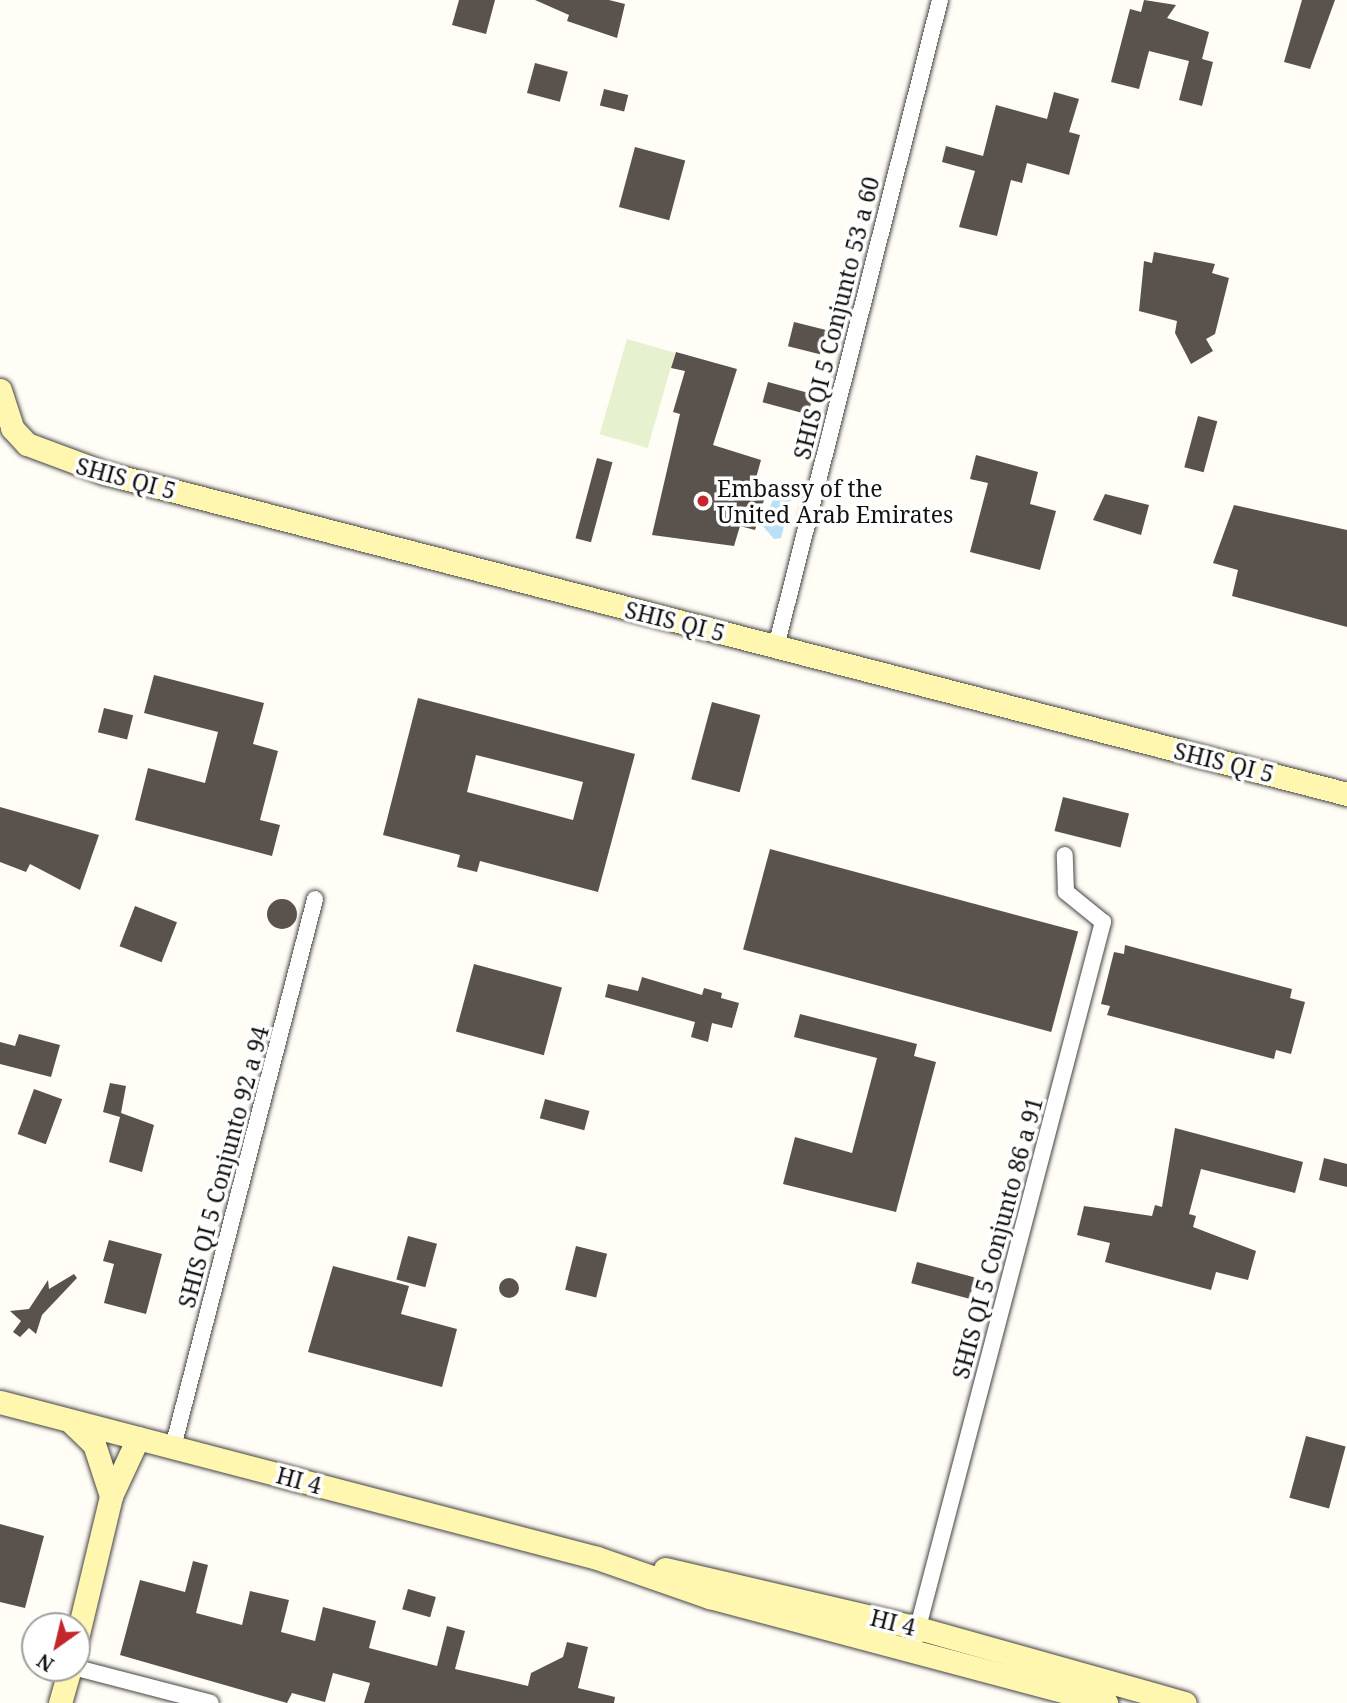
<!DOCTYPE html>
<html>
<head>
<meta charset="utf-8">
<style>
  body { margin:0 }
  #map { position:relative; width:1347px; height:1703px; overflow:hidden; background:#fffdf5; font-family:"Noto Serif",serif }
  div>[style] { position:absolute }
  .pitch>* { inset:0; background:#e6f2cf; transform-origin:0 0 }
  .water>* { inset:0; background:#b9e0f7 }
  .building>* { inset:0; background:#5a524d; transform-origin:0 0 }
  .round { border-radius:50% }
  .roads { filter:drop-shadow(0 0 2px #444) drop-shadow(0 0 2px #444) }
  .street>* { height:16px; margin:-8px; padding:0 8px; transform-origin:8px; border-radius:8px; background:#fff }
  .secondary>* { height:23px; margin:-11.5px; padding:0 11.5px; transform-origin:11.5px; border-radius:11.5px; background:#fff6b0 }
  .dots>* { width:19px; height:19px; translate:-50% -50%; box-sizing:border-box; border:4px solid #fff; border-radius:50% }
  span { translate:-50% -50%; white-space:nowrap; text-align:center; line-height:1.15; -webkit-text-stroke:7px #fff; paint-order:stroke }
  .street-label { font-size:23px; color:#111 }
  .poi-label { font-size:23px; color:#111 }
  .left { translate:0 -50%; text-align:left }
  .north { position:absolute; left:21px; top:1612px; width:70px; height:70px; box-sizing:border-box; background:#fff; border:2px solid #a0a0a0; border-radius:50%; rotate:214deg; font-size:19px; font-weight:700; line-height:28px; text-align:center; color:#111 }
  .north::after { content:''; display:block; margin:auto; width:24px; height:32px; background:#c4262e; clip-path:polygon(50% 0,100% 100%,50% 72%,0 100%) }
</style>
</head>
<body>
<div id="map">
  <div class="pitch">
    <i style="left:627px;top:339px;width:50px;height:99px;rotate:16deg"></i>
  </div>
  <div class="water">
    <i style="clip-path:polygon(779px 486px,791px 498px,781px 538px,774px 539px,762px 525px)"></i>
  </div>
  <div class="building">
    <i style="clip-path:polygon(459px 0,495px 0,486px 34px,452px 25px)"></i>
    <i style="clip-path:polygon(535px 0,609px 0,625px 4px,617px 38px,567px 21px,569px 15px)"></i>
    <i style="clip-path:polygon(1144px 0,1176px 5px,1167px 18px,1209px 32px,1202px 59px,1213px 62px,1202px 106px,1179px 100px,1189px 61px,1149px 51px,1139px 89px,1111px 82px,1130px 9px,1141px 12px)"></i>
    <i style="clip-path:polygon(1302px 0,1335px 0,1310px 69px,1284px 62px)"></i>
    <i style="left:535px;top:63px;width:34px;height:31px;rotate:15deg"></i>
    <i style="left:604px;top:89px;width:25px;height:17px;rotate:14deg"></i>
    <i style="clip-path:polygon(1054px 92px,1079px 99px,1069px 132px,1080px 135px,1069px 175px,1027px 163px,1022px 183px,1011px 180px,997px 236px,959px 227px,975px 171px,942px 162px,946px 146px,983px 156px,996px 105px,1047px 119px)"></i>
    <i style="left:635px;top:147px;width:52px;height:62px;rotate:15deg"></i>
    <i style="clip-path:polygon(1154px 252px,1215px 264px,1212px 273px,1229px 278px,1215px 334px,1206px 339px,1213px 351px,1191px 364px,1175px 333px,1177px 321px,1139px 311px,1144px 261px,1152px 263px)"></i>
    <i style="left:794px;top:322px;width:33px;height:25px;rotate:14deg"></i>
    <i style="clip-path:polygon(676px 352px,737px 369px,713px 445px,761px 460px,751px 496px,764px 500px,755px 530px,740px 526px,734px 546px,652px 535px,680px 414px,673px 412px,685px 371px,671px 368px)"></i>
    <i style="left:768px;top:382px;width:47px;height:21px;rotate:15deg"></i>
    <i style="left:1198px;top:416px;width:20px;height:53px;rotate:15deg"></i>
    <i style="clip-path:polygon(976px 455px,1038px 472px,1030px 504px,1056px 511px,1040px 570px,970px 552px,988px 483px,970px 479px)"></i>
    <i style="left:597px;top:458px;width:16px;height:83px;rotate:15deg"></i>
    <i style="clip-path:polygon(1105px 494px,1149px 505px,1141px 535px,1093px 520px)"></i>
    <i style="clip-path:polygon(1234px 505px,1347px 530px,1347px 627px,1232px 596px,1238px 570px,1213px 563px)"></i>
    <i style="clip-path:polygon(154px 675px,264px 703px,253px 744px,278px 751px,260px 820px,280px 825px,272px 856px,135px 820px,148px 768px,205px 783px,218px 732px,144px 713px)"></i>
    <i style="clip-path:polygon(evenodd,418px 698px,635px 754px,598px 892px,480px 861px,477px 872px,457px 867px,460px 855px,383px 835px,418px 698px,476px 755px,583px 782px,573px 820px,467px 792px,476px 755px)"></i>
    <i style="left:712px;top:702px;width:50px;height:80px;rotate:15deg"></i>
    <i style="left:104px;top:708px;width:30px;height:25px;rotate:14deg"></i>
    <i style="left:1063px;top:797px;width:68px;height:35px;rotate:14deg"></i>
    <i style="clip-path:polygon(0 807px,99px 835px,80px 890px,30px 864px,26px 872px,0 862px)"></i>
    <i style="left:770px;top:849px;width:319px;height:104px;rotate:15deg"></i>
    <i class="round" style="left:267px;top:899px;width:30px;height:30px"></i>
    <i style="left:135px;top:906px;width:45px;height:43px;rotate:21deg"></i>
    <i style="clip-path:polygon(1125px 945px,1292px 989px,1290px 998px,1305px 1002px,1291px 1054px,1276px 1050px,1274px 1059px,1107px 1015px,1110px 1006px,1101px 1004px,1114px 952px,1124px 954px)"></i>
    <i style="left:474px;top:964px;width:91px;height:70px;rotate:15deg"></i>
    <i style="clip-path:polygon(642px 977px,702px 995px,704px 988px,722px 993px,721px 998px,739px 1003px,732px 1028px,712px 1023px,708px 1042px,691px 1037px,695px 1022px,605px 997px,608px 984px,638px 991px)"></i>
    <i style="clip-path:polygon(800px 1014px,917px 1044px,914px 1056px,936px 1062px,896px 1212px,783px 1184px,795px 1137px,852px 1153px,877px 1058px,794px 1037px)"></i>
    <i style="clip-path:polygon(19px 1034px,60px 1045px,51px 1077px,0 1064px,0 1042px,15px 1046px)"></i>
    <i style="clip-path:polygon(110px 1083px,126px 1086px,121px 1113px,154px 1125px,142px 1172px,109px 1162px,120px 1117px,103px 1112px)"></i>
    <i style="left:34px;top:1089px;width:30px;height:48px;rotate:20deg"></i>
    <i style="left:545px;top:1099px;width:46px;height:20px;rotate:15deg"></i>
    <i style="clip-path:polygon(1175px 1128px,1303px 1162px,1295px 1193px,1201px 1169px,1189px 1214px,1196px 1216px,1193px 1227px,1256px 1251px,1248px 1280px,1216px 1272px,1211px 1290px,1105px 1262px,1110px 1243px,1077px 1235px,1084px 1206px,1152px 1216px,1155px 1205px,1162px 1207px)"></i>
    <i style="clip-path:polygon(1324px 1158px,1347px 1164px,1347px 1187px,1319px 1180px)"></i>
    <i style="left:408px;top:1236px;width:30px;height:45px;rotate:15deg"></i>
    <i style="clip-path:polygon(109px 1240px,162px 1254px,146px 1314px,104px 1303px,114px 1264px,103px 1261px)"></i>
    <i style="left:576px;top:1246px;width:32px;height:45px;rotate:14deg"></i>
    <i style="left:917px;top:1262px;width:60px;height:22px;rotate:15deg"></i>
    <i style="clip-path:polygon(333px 1266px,409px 1286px,401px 1314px,457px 1329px,442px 1387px,308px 1352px)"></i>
    <i style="clip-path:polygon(74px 1274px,77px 1278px,42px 1315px,36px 1334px,29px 1328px,20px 1337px,13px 1332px,21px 1321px,10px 1311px,29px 1309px,48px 1280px,49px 1289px)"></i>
    <i class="round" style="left:499px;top:1278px;width:20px;height:20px"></i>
    <i style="left:1306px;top:1436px;width:41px;height:64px;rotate:15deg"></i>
    <i style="clip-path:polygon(0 1524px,44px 1536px,25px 1608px,0 1602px)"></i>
    <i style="clip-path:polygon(193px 1561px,208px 1565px,196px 1613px,242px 1625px,250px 1591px,289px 1600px,281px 1632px,315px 1641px,323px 1607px,376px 1621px,369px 1648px,437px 1666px,447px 1626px,465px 1631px,455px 1669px,528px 1686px,531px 1673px,563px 1657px,567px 1642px,588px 1647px,578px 1688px,615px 1697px,614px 1703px,364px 1703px,370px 1683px,333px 1673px,325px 1702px,292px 1693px,287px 1703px,120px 1655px,140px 1580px,185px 1592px)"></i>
    <i style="left:408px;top:1589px;width:29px;height:21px;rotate:16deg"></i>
  </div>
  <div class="roads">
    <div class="street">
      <i style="left:776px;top:647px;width:667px;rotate:-75.78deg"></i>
      <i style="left:173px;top:1447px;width:566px;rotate:-75.47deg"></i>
      <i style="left:912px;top:1650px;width:753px;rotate:-75.3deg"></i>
      <i style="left:1103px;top:922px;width:48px;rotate:-141deg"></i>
      <i style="left:1066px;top:892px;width:37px;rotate:-92deg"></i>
      <i style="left:77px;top:1668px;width:138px;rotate:14.6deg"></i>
    </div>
    <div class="secondary">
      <i style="left:0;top:390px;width:40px;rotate:72deg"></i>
      <i style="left:12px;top:428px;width:22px;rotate:47deg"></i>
      <i style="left:27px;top:444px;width:83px;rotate:20.4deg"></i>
      <i style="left:105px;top:473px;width:1283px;rotate:14.49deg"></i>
      <i style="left:0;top:1402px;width:617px;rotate:14.64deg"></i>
      <i style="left:597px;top:1558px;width:119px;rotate:19.2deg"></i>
      <i style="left:709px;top:1597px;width:411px;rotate:14.9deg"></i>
      <i style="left:70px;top:1421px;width:33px;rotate:44deg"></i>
      <i style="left:94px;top:1444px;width:55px;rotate:71.9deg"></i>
      <i style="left:665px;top:1569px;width:260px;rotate:13.1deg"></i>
      <i style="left:918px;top:1628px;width:277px;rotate:15.7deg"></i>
      <i style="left:77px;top:1638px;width:146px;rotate:-76.5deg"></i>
      <i style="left:111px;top:1496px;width:64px;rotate:-65deg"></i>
      <i style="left:60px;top:1703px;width:36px;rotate:-74deg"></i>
    </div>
  </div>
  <div class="dots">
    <i style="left:703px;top:501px;background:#c4262e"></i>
  </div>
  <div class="street-label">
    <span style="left:836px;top:318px;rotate:-76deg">SHIS QI 5 Conjunto 53 a 60</span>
    <span style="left:126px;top:478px;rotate:15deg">SHIS QI 5</span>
    <span style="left:675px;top:621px;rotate:14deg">SHIS QI 5</span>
    <span style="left:1224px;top:762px;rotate:14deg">SHIS QI 5</span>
    <span style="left:223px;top:1167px;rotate:-75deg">SHIS QI 5 Conjunto 92 a 94</span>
    <span style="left:997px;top:1238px;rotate:-75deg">SHIS QI 5 Conjunto 86 a 91</span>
    <span style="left:299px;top:1480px;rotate:15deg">HI 4</span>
    <span style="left:893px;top:1622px;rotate:14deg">HI 4</span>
  </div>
  <div class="poi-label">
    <span class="left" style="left:717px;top:501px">Embassy of the<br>United Arab Emirates</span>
  </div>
  <div class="north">N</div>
</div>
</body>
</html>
